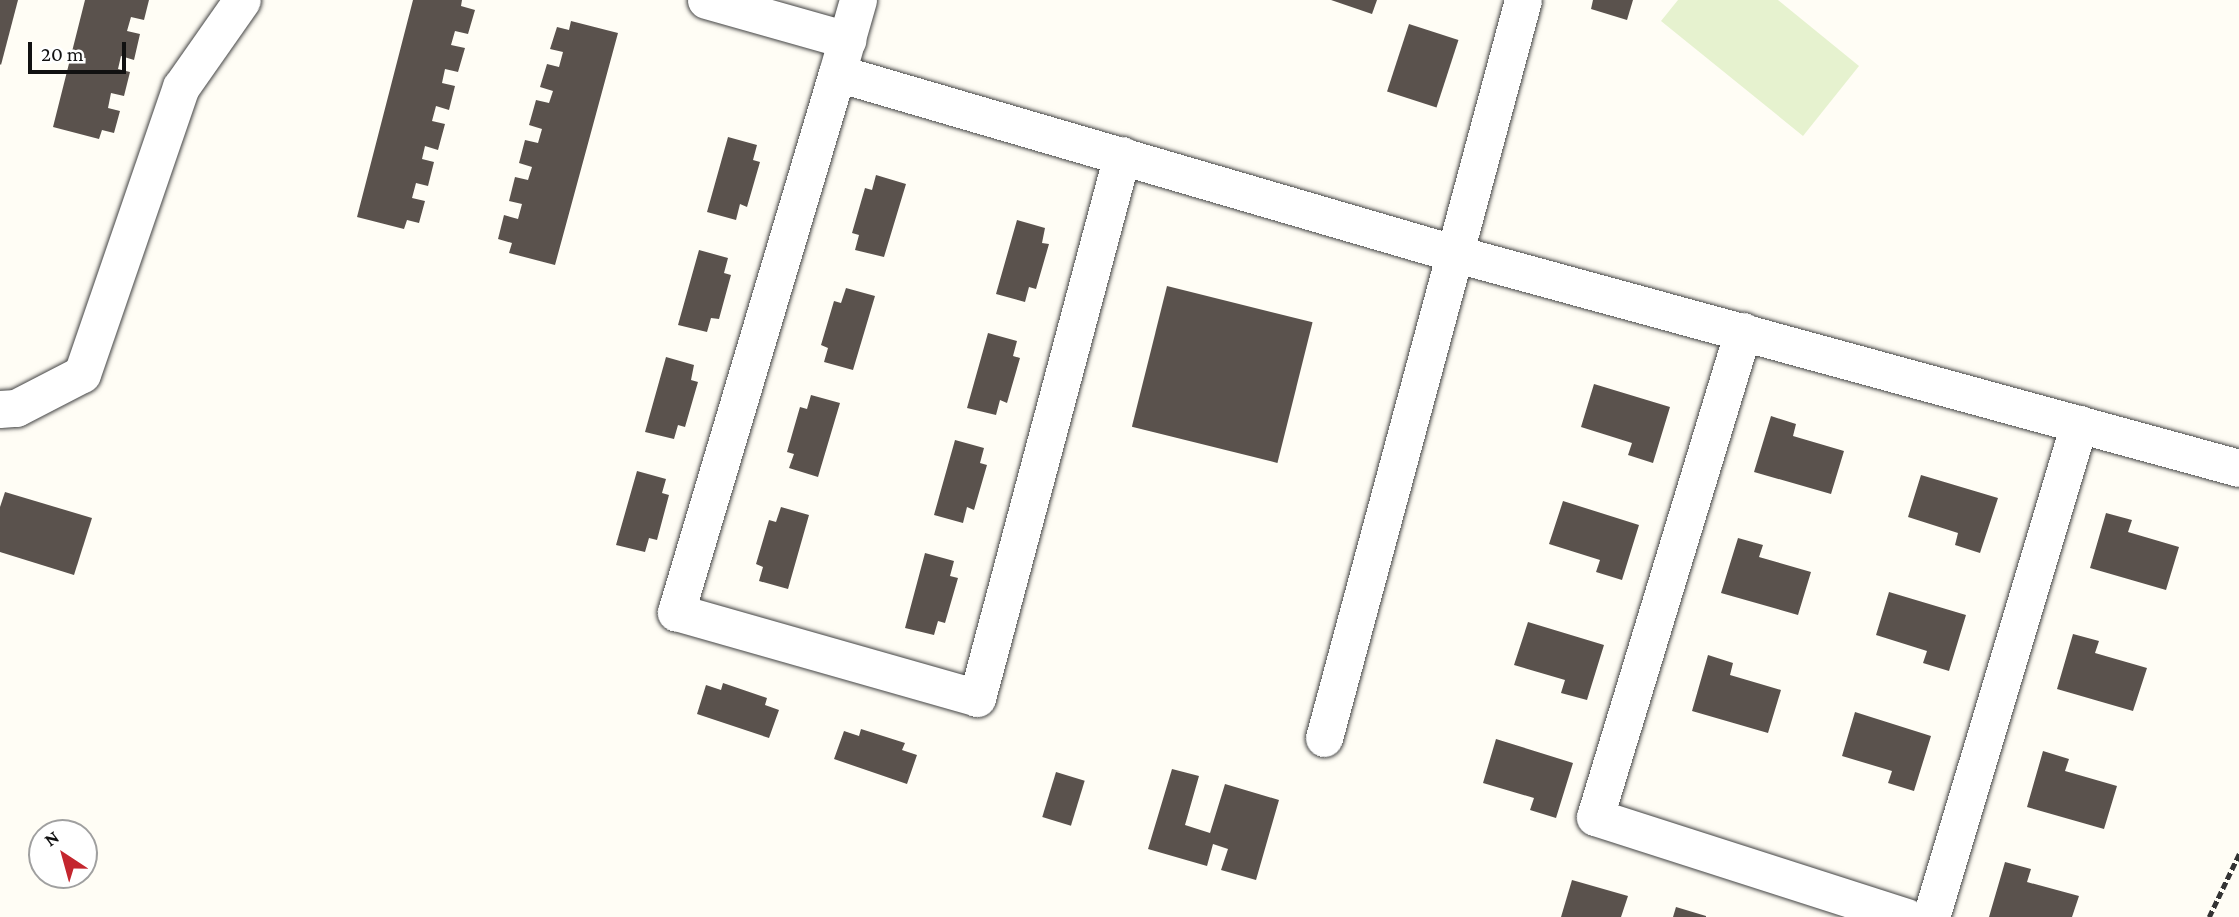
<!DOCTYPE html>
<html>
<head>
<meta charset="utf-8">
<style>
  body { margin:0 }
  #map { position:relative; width:2239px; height:917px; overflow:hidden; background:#fffdf5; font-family:"Crimson Pro",serif }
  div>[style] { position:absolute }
  .pitch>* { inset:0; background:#e6f2cf }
  .building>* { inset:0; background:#5a524d; transform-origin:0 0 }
  .path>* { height:4.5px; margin-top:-2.25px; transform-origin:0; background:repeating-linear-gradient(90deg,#333 0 7px,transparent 0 10.5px) }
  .roads { filter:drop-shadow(0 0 2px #444) drop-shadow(0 0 2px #444) }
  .minor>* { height:37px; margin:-18.5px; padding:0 18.5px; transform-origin:18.5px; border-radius:18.5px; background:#fff }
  span { translate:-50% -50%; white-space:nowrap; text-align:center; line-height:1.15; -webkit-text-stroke:7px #fff; paint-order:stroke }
  .north { position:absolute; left:28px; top:819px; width:70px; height:70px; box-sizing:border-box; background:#fff; border:2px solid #a0a0a0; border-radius:50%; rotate:324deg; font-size:19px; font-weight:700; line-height:28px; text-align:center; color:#111 }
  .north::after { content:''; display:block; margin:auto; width:24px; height:32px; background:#c4262e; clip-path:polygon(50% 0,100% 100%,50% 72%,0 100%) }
  .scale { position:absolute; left:28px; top:42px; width:98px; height:32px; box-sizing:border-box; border:4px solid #111; border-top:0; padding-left:9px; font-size:21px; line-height:24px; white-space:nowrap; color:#111; -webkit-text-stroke:5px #fff; paint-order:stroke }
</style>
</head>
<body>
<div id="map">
  <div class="pitch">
    <i style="clip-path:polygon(1678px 0,1778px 0,1859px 66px,1803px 136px,1661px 21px)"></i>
  </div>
  <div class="building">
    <i style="clip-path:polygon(0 0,18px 0,1px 65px,0 64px)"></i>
    <i style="clip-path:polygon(85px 0,149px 0,144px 20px,131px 17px,127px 31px,140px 34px,134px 60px,121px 56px,118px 69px,130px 72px,124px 96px,111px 93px,108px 108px,120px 111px,114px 133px,102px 130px,99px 139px,53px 127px)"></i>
    <i style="clip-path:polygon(413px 0,462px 0,461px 6px,475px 10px,468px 34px,455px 31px,451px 45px,465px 48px,458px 72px,445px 69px,442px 83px,455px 86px,449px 110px,436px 106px,432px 121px,445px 124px,438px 150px,425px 146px,422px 159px,434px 162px,428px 186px,416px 183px,412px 198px,425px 201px,419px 223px,407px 220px,404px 229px,357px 217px)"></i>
    <i style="clip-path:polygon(1331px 0,1377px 0,1372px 14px)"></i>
    <i style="clip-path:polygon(1593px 0,1633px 0,1627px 20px,1591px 9px)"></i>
    <i style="clip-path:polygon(571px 21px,618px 33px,555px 265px,509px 253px,512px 243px,498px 239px,504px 215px,518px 219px,522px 204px,509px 201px,515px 177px,528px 180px,532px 167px,519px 163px,525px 140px,538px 143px,542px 129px,529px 125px,536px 100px,549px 103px,553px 91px,540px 87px,547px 64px,559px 67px,563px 52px,550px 49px,557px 27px,569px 30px)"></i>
    <i style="left:1409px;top:24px;width:52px;height:71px;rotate:18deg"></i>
    <i style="clip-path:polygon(728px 137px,757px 145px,753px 160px,760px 162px,747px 207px,740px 204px,736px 220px,707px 212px)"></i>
    <i style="clip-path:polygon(876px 175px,906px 184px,884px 257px,855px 250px,859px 235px,852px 233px,865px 188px,872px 190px)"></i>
    <i style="clip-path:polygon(1017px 220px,1045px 228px,1042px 243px,1049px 244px,1036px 289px,1029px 287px,1025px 302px,996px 294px)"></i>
    <i style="clip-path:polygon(699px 250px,728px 258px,724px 273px,731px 275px,719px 319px,711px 318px,707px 332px,678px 325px)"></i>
    <i style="left:1167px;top:286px;width:150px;height:145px;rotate:14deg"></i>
    <i style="clip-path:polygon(846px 288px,875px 296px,853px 370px,824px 362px,828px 348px,821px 345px,834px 301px,841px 303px)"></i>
    <i style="clip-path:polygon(988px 333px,1017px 341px,1013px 356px,1020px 358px,1007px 403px,1000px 400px,996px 415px,967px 408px)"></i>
    <i style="clip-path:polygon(666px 357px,694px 365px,691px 380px,698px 382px,685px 427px,678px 425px,674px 439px,645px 432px)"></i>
    <i style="clip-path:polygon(1594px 384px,1670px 407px,1653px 463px,1628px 455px,1632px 443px,1581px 427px)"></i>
    <i style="clip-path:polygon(811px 395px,840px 403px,818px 477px,789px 468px,794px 454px,787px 452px,800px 407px,807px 409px)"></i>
    <i style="clip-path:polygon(1771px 416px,1796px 424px,1793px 436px,1844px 451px,1831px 494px,1754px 472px)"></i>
    <i style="clip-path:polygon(955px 440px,984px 448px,980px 463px,987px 465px,974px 510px,967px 507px,963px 523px,934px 515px)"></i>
    <i style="clip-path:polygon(637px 471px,666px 479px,662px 493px,669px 495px,657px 540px,649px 538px,645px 552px,616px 545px)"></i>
    <i style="clip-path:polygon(1921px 475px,1998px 498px,1980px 553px,1955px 545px,1958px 533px,1908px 517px)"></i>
    <i style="clip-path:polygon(5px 492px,92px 518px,74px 575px,0 552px,0 507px)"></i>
    <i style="clip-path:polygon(1563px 501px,1639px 525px,1622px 580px,1596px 572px,1600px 560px,1549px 544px)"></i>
    <i style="clip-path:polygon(781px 507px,809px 515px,788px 589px,759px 581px,763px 567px,756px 564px,769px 520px,776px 522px)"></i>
    <i style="clip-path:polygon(2106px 513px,2132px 520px,2128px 532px,2179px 547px,2166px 590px,2090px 568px)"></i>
    <i style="clip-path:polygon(1738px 538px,1763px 545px,1759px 557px,1811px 572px,1798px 615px,1721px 593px)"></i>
    <i style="clip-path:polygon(925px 553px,954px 561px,950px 576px,958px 578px,945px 623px,938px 621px,934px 635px,905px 628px)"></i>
    <i style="clip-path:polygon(1889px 592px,1966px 615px,1949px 671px,1923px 663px,1927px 651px,1876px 635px)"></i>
    <i style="clip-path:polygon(1528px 622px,1604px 645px,1587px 700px,1561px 693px,1565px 680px,1514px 665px)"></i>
    <i style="clip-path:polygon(2073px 634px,2099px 641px,2095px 653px,2147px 668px,2133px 711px,2057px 689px)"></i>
    <i style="clip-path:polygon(1708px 655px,1733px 663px,1730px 675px,1781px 690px,1768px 733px,1692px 711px)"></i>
    <i style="clip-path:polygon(723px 683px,767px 698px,765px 705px,779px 710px,769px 738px,697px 714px,706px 685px,721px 690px)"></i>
    <i style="clip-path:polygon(1855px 712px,1931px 736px,1914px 791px,1888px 783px,1892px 771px,1842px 756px)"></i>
    <i style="clip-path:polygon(861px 729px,905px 743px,902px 750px,917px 755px,907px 784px,834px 759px,844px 731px,859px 736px)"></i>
    <i style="clip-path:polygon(1496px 739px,1573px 763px,1556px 818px,1530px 810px,1534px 798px,1483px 783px)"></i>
    <i style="clip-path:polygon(2043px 751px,2069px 759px,2065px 771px,2117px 786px,2104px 829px,2027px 807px)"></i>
    <i style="clip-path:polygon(1172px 769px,1199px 776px,1185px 825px,1210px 833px,1225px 784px,1279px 800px,1256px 880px,1221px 870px,1228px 849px,1213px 844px,1207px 866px,1148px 849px)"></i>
    <i style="left:1056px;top:772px;width:30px;height:47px;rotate:17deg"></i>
    <i style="clip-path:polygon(2005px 862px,2031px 869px,2027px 882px,2079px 896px,2072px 917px,1989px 917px)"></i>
    <i style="clip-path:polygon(1572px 880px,1628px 896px,1621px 917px,1561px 917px)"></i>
    <i style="clip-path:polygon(1676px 907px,1706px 916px,1706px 917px,1673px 917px)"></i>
  </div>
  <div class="path">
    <i style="left:2209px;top:917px;width:70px;rotate:-64.5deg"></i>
  </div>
  <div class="roads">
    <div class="minor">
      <i style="left:706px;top:0;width:147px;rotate:15.8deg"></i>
      <i style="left:858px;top:0;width:76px;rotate:106deg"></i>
      <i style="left:837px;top:73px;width:642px;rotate:16.29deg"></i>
      <i style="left:1453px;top:253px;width:815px;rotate:15.3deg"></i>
      <i style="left:837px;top:73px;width:563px;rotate:106.63deg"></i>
      <i style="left:676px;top:612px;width:313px;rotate:15.9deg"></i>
      <i style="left:977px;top:698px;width:562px;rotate:-75.05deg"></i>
      <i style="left:1743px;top:331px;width:508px;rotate:106.94deg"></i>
      <i style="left:1595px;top:817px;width:327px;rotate:17.8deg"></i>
      <i style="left:0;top:409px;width:16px;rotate:-4deg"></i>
      <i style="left:16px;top:408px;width:74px;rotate:-27.3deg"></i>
      <i style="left:82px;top:374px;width:304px;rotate:-71deg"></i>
      <i style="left:181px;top:87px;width:106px;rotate:-55deg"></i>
      <i style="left:1324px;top:738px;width:764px;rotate:-74.91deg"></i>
      <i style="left:1931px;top:917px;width:515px;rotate:-73.29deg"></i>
    </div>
  </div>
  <div class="north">N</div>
  <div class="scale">20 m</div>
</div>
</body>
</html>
